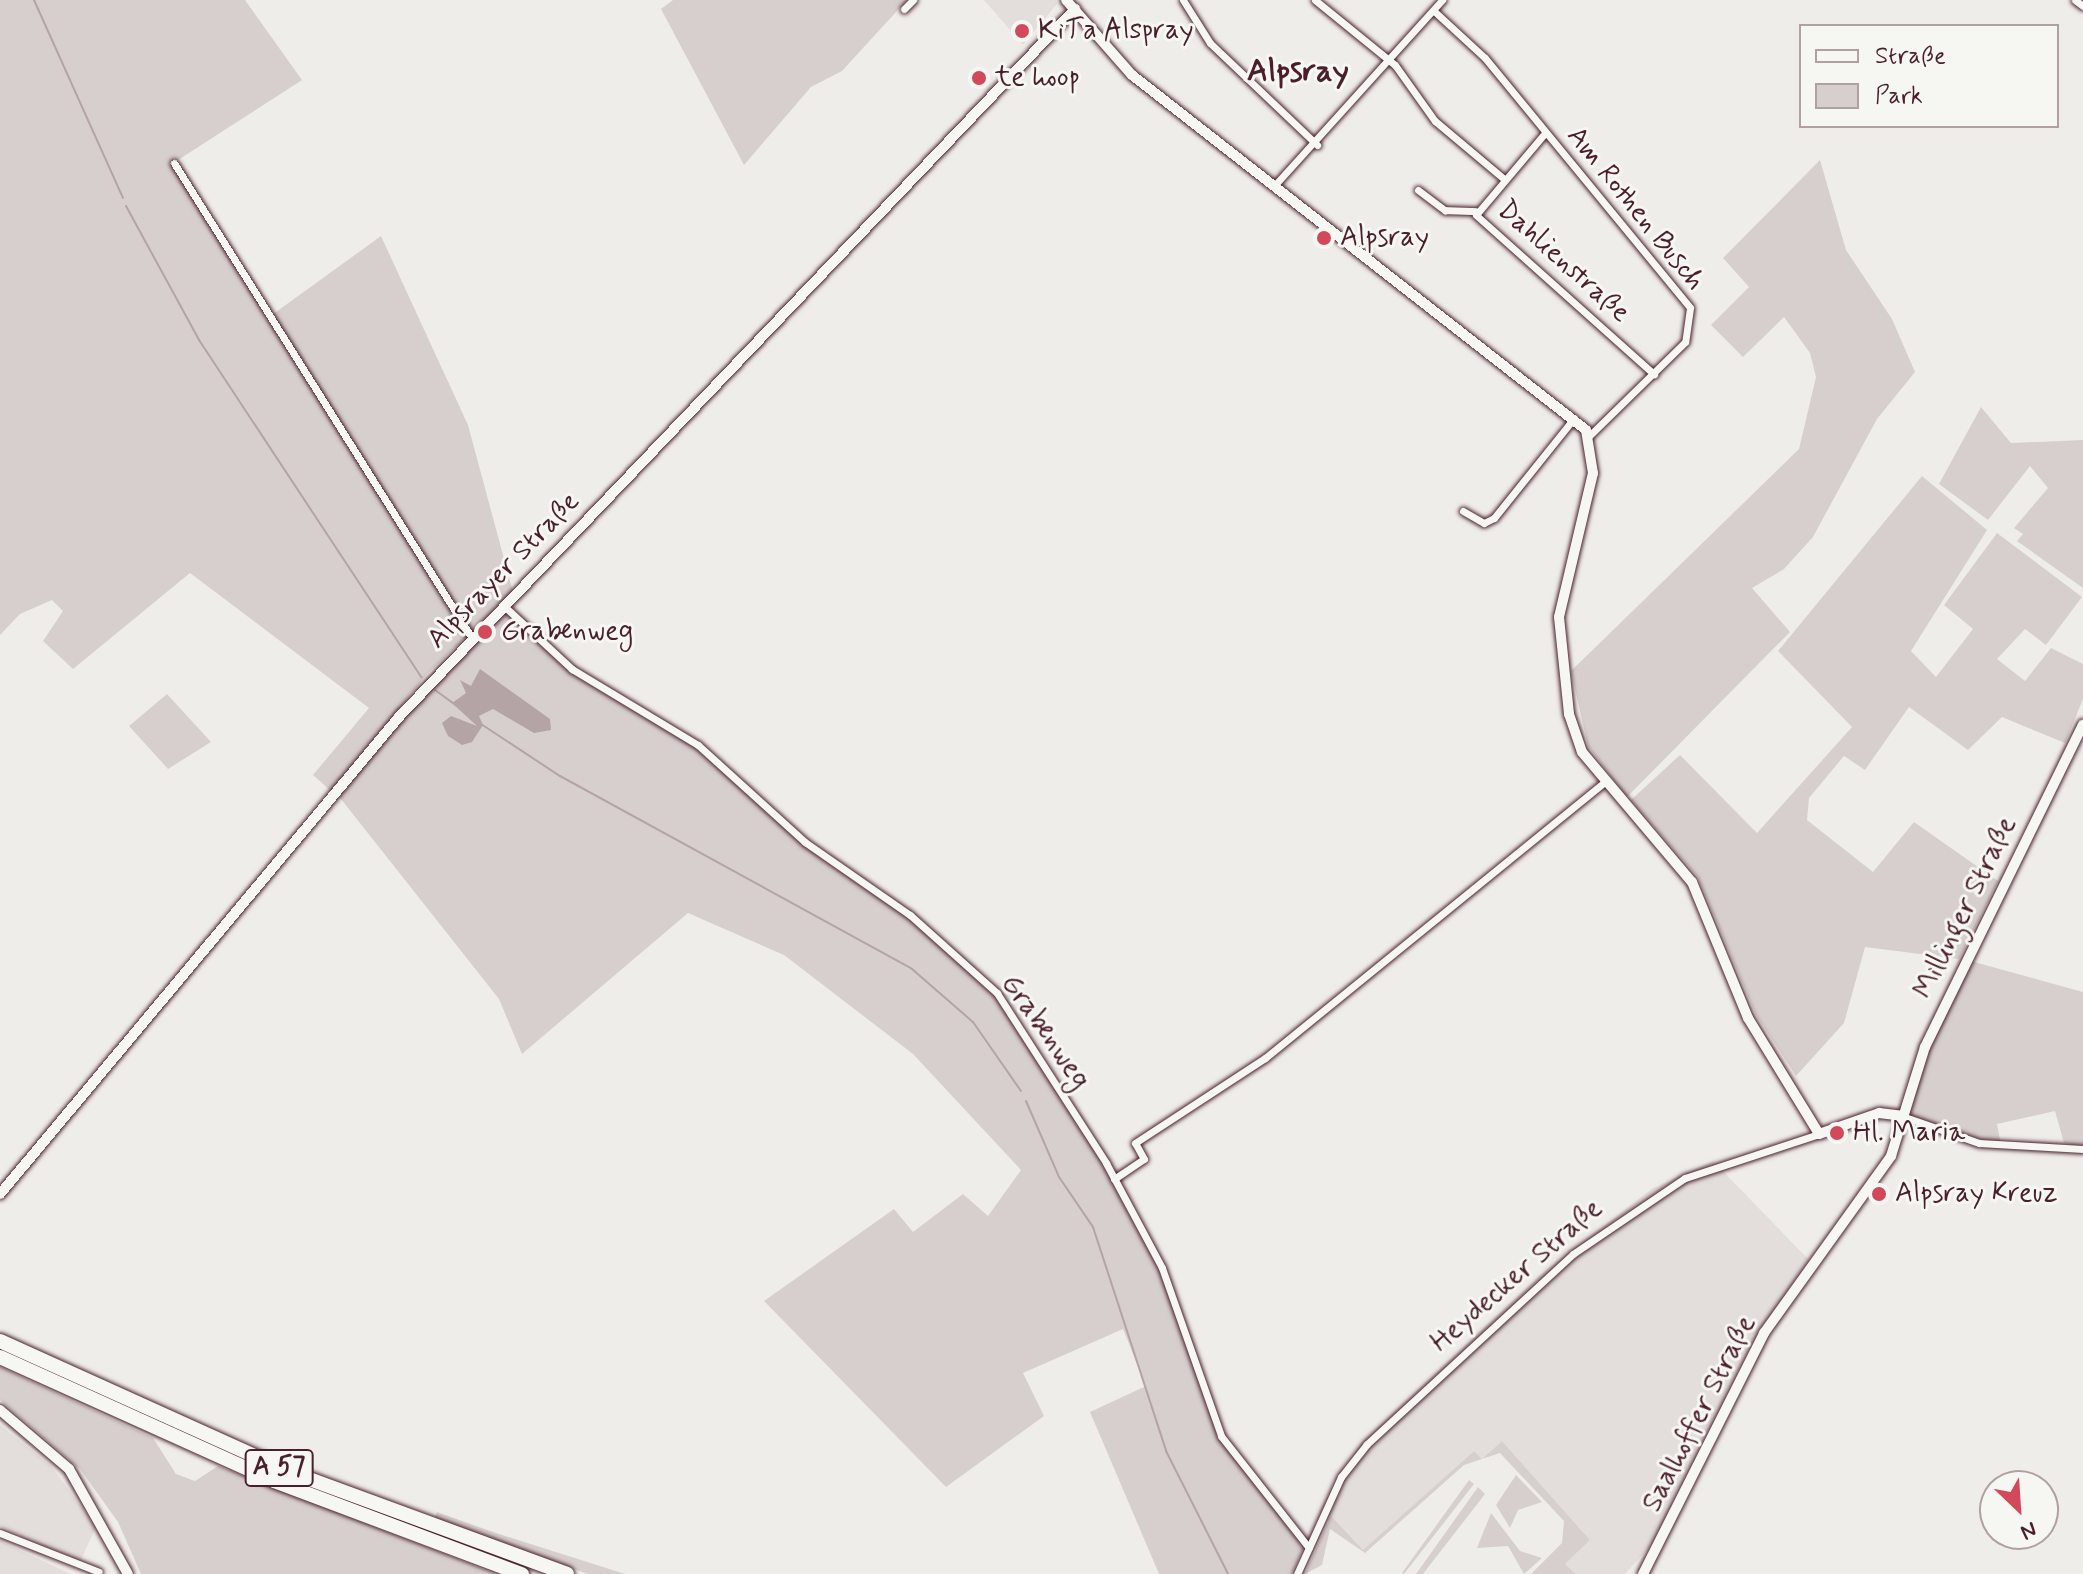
<!DOCTYPE html>
<html>
<head>
<meta charset="utf-8">
<style>
  body { margin:0 }
  #map { position:relative; width:2083px; height:1574px; overflow:hidden; background:#efedea; font-family:Mynerve,sans-serif }
  div>[style] { position:absolute }
  .built>* { inset:0; background:#e3dedc }
  .green>* { inset:0; background:#d7cfce }
  .water>* { inset:0; background:#b4a4a5 }
  .stream>* { height:2px; margin:-1px; padding:0 1px; transform-origin:1px; border-radius:1px; background:#b4a4a5 }
  .roads { filter:drop-shadow(0 0 2px #4a1f2b) drop-shadow(0 0 2px #4a1f2b) }
  .street>* { height:7px; margin:-3.5px; padding:0 3.5px; transform-origin:3.5px; border-radius:3.5px; background:#f6f6f2 }
  .secondary>* { height:10px; margin:-5px; padding:0 5px; transform-origin:5px; border-radius:5px; background:#f6f6f2 }
  .highway>* { height:14px; margin:-7px; padding:0 7px; transform-origin:7px; border-radius:7px; background:#f6f6f2 }
  .dots>* { width:22px; height:22px; translate:-50% -50%; box-sizing:border-box; border:4px solid #f6f6f2; border-radius:50% }
  span { translate:-50% -50%; white-space:nowrap; text-align:center; line-height:1.15; -webkit-text-stroke:6px #f6f6f2; paint-order:stroke }
  .shield-label span { padding:2px 6px; background:#f6f6f2; border:2px solid; border-radius:6px; -webkit-text-stroke-width:0 }
  .shield-label { font-size:26px; color:#4a1f2b; font-weight:700 }
  .poi-label { font-size:28px; color:#4a1f2b }
  .left { translate:0 -50%; text-align:left }
  .street-label { font-size:28px; color:#4a1f2b }
  .quarter-label { font-size:32px; color:#4a1f2b; font-weight:700 }
  .legend { position:absolute; left:1799px; top:24px; width:260px; height:104px; box-sizing:border-box; background:#f6f6f2; border:2px solid #b1a0a2; margin:0; padding:10px 14px; list-style:none; font-size:24px; color:#4a1f2b }
  .legend li { display:flex; align-items:center; gap:16px; height:40px }
  .legend b { width:40px; border:2px solid #b1a0a2 }
  .north { position:absolute; left:1979px; top:1470px; width:80px; height:80px; box-sizing:border-box; background:#f6f6f2; border:2px solid #b1a0a2; border-radius:50%; rotate:155deg; font-size:22px; font-weight:700; line-height:32px; text-align:center; color:#4a1f2b }
  .north::after { content:''; display:block; margin:auto; width:28px; height:36px; background:#d1495b; clip-path:polygon(50% 0,100% 100%,50% 72%,0 100%) }
</style>
</head>
<body>
<div id="map">
  <div class="built">
    <i style="clip-path:polygon(984px 0,1056px 0,1057px 4px,1023px 45px)"></i>
    <i style="clip-path:polygon(1713px 1161px,1812px 1263px,1765px 1330px,1673px 1521px,1625px 1574px,1576px 1574px,1565px 1564px,1590px 1540px,1502px 1441px,1482px 1459px,1474px 1451px,1363px 1551px,1319px 1512px,1362px 1442px,1540px 1275px,1653px 1188px)"></i>
    <i style="clip-path:polygon(0 1425px,51px 1466px,96px 1527px,79px 1564px,0 1526px)"></i>
    <i style="clip-path:polygon(0 1541px,71px 1574px,0 1574px)"></i>
  </div>
  <div class="green">
    <i style="clip-path:polygon(0 0,245px 0,302px 80px,175px 162px,269px 317px,381px 236px,468px 425px,513px 592px,427px 674px,332px 792px,313px 775px,369px 708px,190px 573px,73px 669px,43px 641px,63px 611px,52px 600px,20px 614px,0 635px)"></i>
    <i style="clip-path:polygon(673px 0,907px 0,842px 71px,811px 87px,744px 165px,661px 9px)"></i>
    <i style="clip-path:polygon(1820px 160px,1846px 250px,1892px 319px,1915px 372px,1877px 419px,1813px 537px,1784px 569px,1752px 588px,1790px 632px,1627px 797px,1588px 746px,1571px 671px,1799px 449px,1816px 377px,1810px 353px,1784px 317px,1743px 357px,1711px 325px,1749px 287px,1723px 258px)"></i>
    <i style="clip-path:polygon(1981px 407px,2011px 443px,2083px 440px,2083px 588px,2017px 541px,2023px 534px,2014px 528px,2048px 488px,2030px 466px,1988px 520px,1939px 484px)"></i>
    <i style="clip-path:polygon(1922px 476px,1987px 530px,1911px 651px,1936px 677px,1973px 629px,1944px 605px,1997px 533px,2082px 597px,2046px 645px,2025px 629px,1997px 659px,2025px 681px,2051px 648px,2083px 664px,2083px 699px,2065px 743px,2002px 717px,1968px 750px,1909px 707px,1865px 770px,1844px 756px,1809px 798px,1807px 820px,1873px 872px,1914px 822px,1998px 881px,1959px 959px,1865px 947px,1844px 1023px,1796px 1076px,1756px 1015px,1698px 877px,1631px 800px,1680px 755px,1757px 833px,1852px 727px,1778px 651px)"></i>
    <i style="clip-path:polygon(504px 606px,572px 669px,698px 745px,805px 842px,910px 915px,997px 993px,1106px 1163px,1162px 1268px,1221px 1436px,1305px 1544px,1292px 1574px,1159px 1574px,1090px 1412px,1146px 1386px,1123px 1329px,1023px 1373px,1044px 1416px,946px 1487px,764px 1301px,894px 1209px,913px 1232px,963px 1194px,988px 1216px,1021px 1170px,913px 1054px,784px 955px,688px 913px,522px 1054px,499px 999px,337px 794px)"></i>
    <i style="clip-path:polygon(167px 694px,211px 742px,168px 769px,129px 726px)"></i>
    <i style="clip-path:polygon(1967px 960px,2083px 992px,2083px 1147px,2064px 1143px,2055px 1111px,1997px 1124px,2001px 1145px,1902px 1116px)"></i>
    <i style="clip-path:polygon(0 1367px,153px 1438px,176px 1474px,195px 1481px,218px 1466px,496px 1574px,141px 1574px,118px 1522px,80px 1469px,0 1400px)"></i>
    <i style="clip-path:polygon(1502px 1441px,1590px 1540px,1565px 1564px,1576px 1574px,1531px 1574px,1562px 1543px,1564px 1521px,1500px 1453px,1464px 1465px,1365px 1553px,1330px 1529px,1322px 1565px,1305px 1574px,1331px 1516px,1363px 1550px,1474px 1451px,1482px 1459px)"></i>
    <i style="clip-path:polygon(1516px 1475px,1542px 1502px,1518px 1510px,1510px 1528px,1496px 1505px)"></i>
    <i style="clip-path:polygon(1469px 1480px,1474px 1484px,1404px 1574px,1402px 1573px)"></i>
    <i style="clip-path:polygon(1478px 1487px,1485px 1494px,1423px 1574px,1416px 1574px)"></i>
    <i style="clip-path:polygon(437px 1512px,493px 1532px,625px 1574px,588px 1574px,434px 1520px)"></i>
    <i style="clip-path:polygon(1491px 1513px,1520px 1551px,1542px 1558px,1524px 1574px,1508px 1546px,1477px 1548px)"></i>
  </div>
  <div class="water">
    <i style="clip-path:polygon(480px 669px,550px 719px,551px 730px,534px 733px,493px 709px,479px 716px,483px 725px,472px 742px,462px 745px,448px 736px,442px 723px,451px 716px,477px 726px,452px 703px,466px 693px,460px 680px,471px 686px)"></i>
  </div>
  <div class="stream">
    <i style="left:34px;top:0;width:217px;rotate:65.8deg"></i>
    <i style="left:126px;top:206px;width:153px;rotate:61.4deg"></i>
    <i style="left:199px;top:340px;width:404px;rotate:56.6deg"></i>
    <i style="left:435px;top:690px;width:27px;rotate:36deg"></i>
    <i style="left:481px;top:724px;width:95px;rotate:33.4deg"></i>
    <i style="left:560px;top:776px;width:401px;rotate:28.7deg"></i>
    <i style="left:912px;top:969px;width:81px;rotate:41deg"></i>
    <i style="left:973px;top:1022px;width:84px;rotate:55.2deg"></i>
    <i style="left:1026px;top:1101px;width:83px;rotate:66.5deg"></i>
    <i style="left:1059px;top:1177px;width:60px;rotate:55.8deg"></i>
    <i style="left:1093px;top:1227px;width:236px;rotate:71.9deg"></i>
    <i style="left:1166px;top:1451px;width:138px;rotate:63.2deg"></i>
  </div>
  <div class="roads">
    <div class="street">
      <i style="left:1183px;top:0;width:51px;rotate:57.9deg"></i>
      <i style="left:1210px;top:43px;width:148px;rotate:43.6deg"></i>
      <i style="left:1315px;top:0;width:103px;rotate:39.1deg"></i>
      <i style="left:1395px;top:65px;width:69px;rotate:54.5deg"></i>
      <i style="left:1435px;top:121px;width:90px;rotate:40deg"></i>
      <i style="left:2075px;top:0;width:10px;rotate:37deg"></i>
      <i style="left:904px;top:9px;width:13px;rotate:-45deg"></i>
      <i style="left:1434px;top:11px;width:69px;rotate:42.7deg"></i>
      <i style="left:1485px;top:58px;width:323px;rotate:50.6deg"></i>
      <i style="left:1690px;top:308px;width:34px;rotate:98deg"></i>
      <i style="left:1685px;top:342px;width:134px;rotate:135.6deg"></i>
      <i style="left:1545px;top:133px;width:107px;rotate:130.1deg"></i>
      <i style="left:1476px;top:215px;width:239px;rotate:41.8deg"></i>
      <i style="left:174px;top:163px;width:561px;rotate:57.9deg"></i>
      <i style="left:1274px;top:186px;width:251px;rotate:-47.9deg"></i>
      <i style="left:1418px;top:190px;width:34px;rotate:37deg"></i>
      <i style="left:1445px;top:210px;width:30px;rotate:2deg"></i>
      <i style="left:1463px;top:511px;width:24px;rotate:30deg"></i>
      <i style="left:1484px;top:523px;width:11px;rotate:-27deg"></i>
      <i style="left:1494px;top:518px;width:128px;rotate:-51.3deg"></i>
      <i style="left:504px;top:606px;width:93px;rotate:42.8deg"></i>
      <i style="left:572px;top:669px;width:147px;rotate:31.1deg"></i>
      <i style="left:698px;top:745px;width:144px;rotate:42.2deg"></i>
      <i style="left:805px;top:842px;width:128px;rotate:34.8deg"></i>
      <i style="left:910px;top:915px;width:117px;rotate:41.9deg"></i>
      <i style="left:997px;top:993px;width:202px;rotate:57.3deg"></i>
      <i style="left:1106px;top:1163px;width:119px;rotate:61.9deg"></i>
      <i style="left:1162px;top:1268px;width:178px;rotate:70.6deg"></i>
      <i style="left:1221px;top:1436px;width:142px;rotate:51.8deg"></i>
      <i style="left:1902px;top:1116px;width:82px;rotate:19.3deg"></i>
      <i style="left:1979px;top:1143px;width:104px;rotate:3.3deg"></i>
      <i style="left:1114px;top:1179px;width:36px;rotate:-34deg"></i>
      <i style="left:1144px;top:1159px;width:18px;rotate:-119deg"></i>
      <i style="left:1135px;top:1143px;width:155px;rotate:-33.2deg"></i>
      <i style="left:1265px;top:1058px;width:436px;rotate:-39.1deg"></i>
      <i style="left:0;top:1533px;width:106px;rotate:21.5deg"></i>
      <i style="left:1297px;top:1574px;width:107px;rotate:-65.6deg"></i>
      <i style="left:1341px;top:1477px;width:42px;rotate:-51.8deg"></i>
      <i style="left:1367px;top:1444px;width:280px;rotate:-42.7deg"></i>
      <i style="left:1573px;top:1254px;width:135px;rotate:-34.2deg"></i>
      <i style="left:1685px;top:1178px;width:141px;rotate:-18.2deg"></i>
    </div>
    <div class="secondary">
      <i style="left:1066px;top:0;width:100px;rotate:48.7deg"></i>
      <i style="left:1132px;top:75px;width:576px;rotate:38.02deg"></i>
      <i style="left:1586px;top:430px;width:44px;rotate:80.8deg"></i>
      <i style="left:1593px;top:473px;width:148px;rotate:103.3deg"></i>
      <i style="left:1559px;top:617px;width:98px;rotate:84.1deg"></i>
      <i style="left:1569px;top:714px;width:40px;rotate:71.1deg"></i>
      <i style="left:1582px;top:752px;width:170px;rotate:49.8deg"></i>
      <i style="left:1692px;top:882px;width:147px;rotate:67.6deg"></i>
      <i style="left:1748px;top:1018px;width:136px;rotate:58.5deg"></i>
      <i style="left:1819px;top:1134px;width:64px;rotate:-19.3deg"></i>
      <i style="left:1879px;top:1113px;width:23px;rotate:7deg"></i>
      <i style="left:0;top:1194px;width:622px;rotate:-50.09deg"></i>
      <i style="left:399px;top:717px;width:979px;rotate:-46.32deg"></i>
      <i style="left:0;top:1410px;width:91px;rotate:40.5deg"></i>
      <i style="left:69px;top:1469px;width:120px;rotate:60.7deg"></i>
      <i style="left:1643px;top:1574px;width:270px;rotate:-63.3deg"></i>
      <i style="left:1764px;top:1333px;width:218px;rotate:-54.3deg"></i>
      <i style="left:1891px;top:1156px;width:114px;rotate:-72.7deg"></i>
      <i style="left:1925px;top:1047px;width:359px;rotate:-63.9deg"></i>
    </div>
    <div class="highway">
      <i style="left:0;top:1341px;width:321px;rotate:24.3deg"></i>
      <i style="left:293px;top:1473px;width:292px;rotate:20.2deg"></i>
      <i style="left:0;top:1357px;width:301px;rotate:24.3deg"></i>
      <i style="left:274px;top:1481px;width:265px;rotate:20.6deg"></i>
    </div>
  </div>
  <div class="dots">
    <i style="left:1022px;top:31px;background:#d1495b"></i>
    <i style="left:979px;top:78px;background:#d1495b"></i>
    <i style="left:1324px;top:238px;background:#d1495b"></i>
    <i style="left:485px;top:632px;background:#d1495b"></i>
    <i style="left:1837px;top:1133px;background:#d1495b"></i>
    <i style="left:1879px;top:1194px;background:#d1495b"></i>
  </div>
  <div class="shield-label">
    <span style="left:279px;top:1468px">A 57</span>
  </div>
  <div class="poi-label">
    <span class="left" style="left:1038px;top:31px">KiTa Alspray</span>
    <span class="left" style="left:995px;top:78px">te hoop</span>
    <span class="left" style="left:1340px;top:238px">Alpsray</span>
    <span class="left" style="left:501px;top:632px">Grabenweg</span>
    <span class="left" style="left:1853px;top:1133px">Hl. Maria</span>
    <span class="left" style="left:1895px;top:1194px">Alpsray Kreuz</span>
  </div>
  <div class="street-label">
    <span style="left:1635px;top:209px;rotate:51deg">Am Rothen Busch</span>
    <span style="left:1563px;top:262px;rotate:42deg">Dahlienstraße</span>
    <span style="left:504px;top:571px;rotate:-46deg">Alpsrayer Straße</span>
    <span style="left:1966px;top:908px;rotate:-64deg">Millinger Straße</span>
    <span style="left:1045px;top:1032px;rotate:55deg">Grabenweg</span>
    <span style="left:1517px;top:1276px;rotate:-41deg">Heydecker Straße</span>
    <span style="left:1700px;top:1414px;rotate:-63deg">Saalhoffer Straße</span>
  </div>
  <div class="quarter-label">
    <span style="left:1298px;top:71px">Alpsray</span>
  </div>
  <ul class="legend">
  <li><b style="height:10px;background:#f6f6f2"></b>Straße</li>
  <li><b style="height:22px;background:#d7cfce"></b>Park</li>
  </ul>
  <div class="north">N</div>
</div>
</body>
</html>
